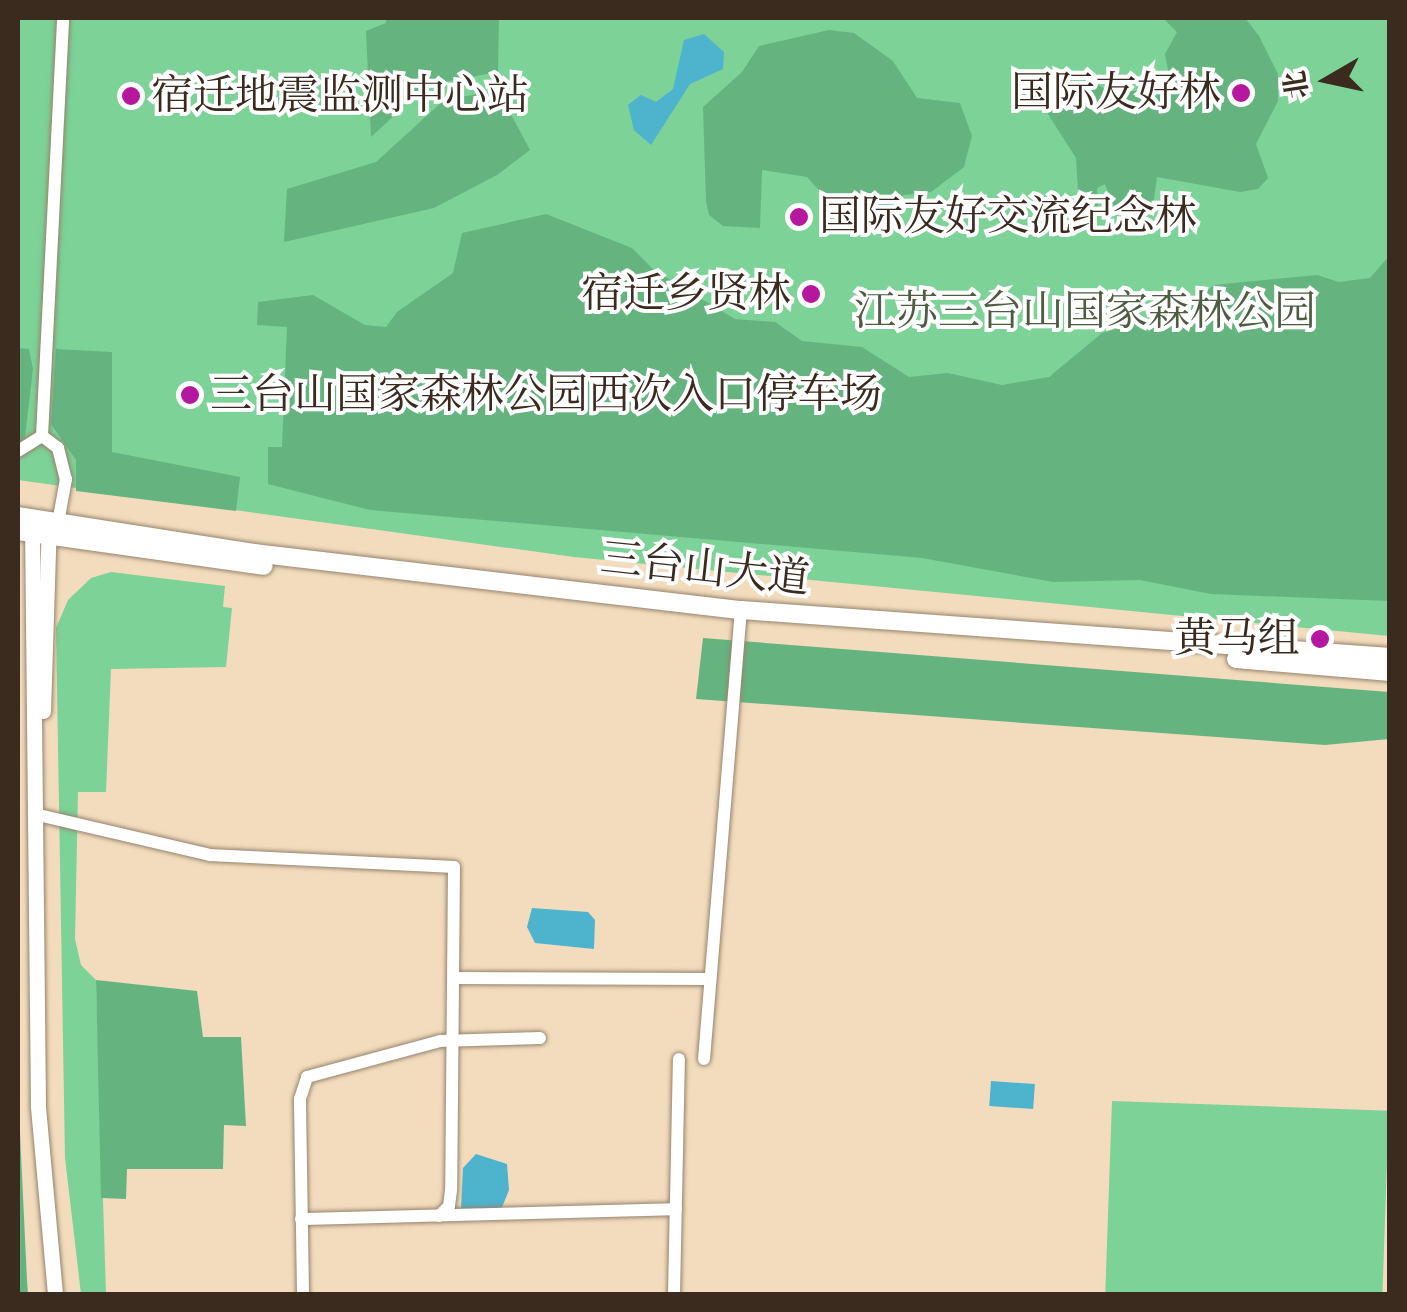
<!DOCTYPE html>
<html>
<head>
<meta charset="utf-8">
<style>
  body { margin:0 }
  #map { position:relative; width:1407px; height:1312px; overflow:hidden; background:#f2dcbd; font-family:"IM FELL Double Pica","Noto Serif SC",serif }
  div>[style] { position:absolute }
  .green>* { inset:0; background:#7cd297; transform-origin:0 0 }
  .forest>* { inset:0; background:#65b480 }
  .water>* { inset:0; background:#4eb3cd; transform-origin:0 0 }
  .roads { filter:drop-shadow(0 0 2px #96836e) drop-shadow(0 0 2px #96836e) }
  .minor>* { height:12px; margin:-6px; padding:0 6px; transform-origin:6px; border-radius:6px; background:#fff }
  .tertiary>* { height:15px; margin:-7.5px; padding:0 7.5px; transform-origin:7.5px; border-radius:7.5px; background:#fff }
  .secondary>* { height:18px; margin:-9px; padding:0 9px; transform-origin:9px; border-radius:9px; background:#fff }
  .dots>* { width:28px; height:28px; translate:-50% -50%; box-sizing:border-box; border:5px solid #fff; border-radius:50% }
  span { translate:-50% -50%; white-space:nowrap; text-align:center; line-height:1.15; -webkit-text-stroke:8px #fff; paint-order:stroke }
  .poi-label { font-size:42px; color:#3b2a1e }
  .right { translate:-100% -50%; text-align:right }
  .left { translate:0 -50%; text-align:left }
  .park-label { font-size:42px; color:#4e5c42 }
  .street-label { font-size:42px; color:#3b2a1e }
  .frame { position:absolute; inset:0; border:20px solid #3b2a1e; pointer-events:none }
  .north { position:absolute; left:1277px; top:30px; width:100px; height:100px; -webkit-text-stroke:8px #fff; paint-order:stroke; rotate:261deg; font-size:28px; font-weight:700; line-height:40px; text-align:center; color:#3b2a1e }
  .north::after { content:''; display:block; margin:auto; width:35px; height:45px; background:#3b2a1e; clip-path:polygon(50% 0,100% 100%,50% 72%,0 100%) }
</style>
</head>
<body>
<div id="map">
  <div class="green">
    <i style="clip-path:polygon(18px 18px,1389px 18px,1389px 636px,574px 557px,18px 480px)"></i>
    <i style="clip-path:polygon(111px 572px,225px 586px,223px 607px,232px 608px,226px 667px,111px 669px,106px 792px,78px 792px,75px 939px,81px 965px,96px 980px,106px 1294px,81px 1294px,65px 1158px,56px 628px,68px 600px,91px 578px)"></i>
    <i style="left:1112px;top:1101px;width:277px;height:193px;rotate:2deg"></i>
  </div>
  <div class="forest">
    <i style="clip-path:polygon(386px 18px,505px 18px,499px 19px,498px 72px,427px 85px,371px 137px,366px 31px,386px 23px)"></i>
    <i style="clip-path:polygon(1163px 18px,1245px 18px,1259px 36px,1278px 74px,1278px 101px,1256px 144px,1268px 178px,1258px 189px,1240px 192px,1157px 177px,1153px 206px,1131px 211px,1113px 205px,1105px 184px,1097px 188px,1098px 206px,1079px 207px,1076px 158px,1044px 108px,1038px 80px,1070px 70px,1109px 91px,1172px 91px,1165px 54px,1177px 32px)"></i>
    <i style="clip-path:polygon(829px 30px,854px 33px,893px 61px,917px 98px,960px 103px,972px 136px,964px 167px,931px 192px,904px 195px,857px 223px,847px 221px,807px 177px,762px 170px,760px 228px,723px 226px,709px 215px,706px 201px,703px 107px,742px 72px,759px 46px)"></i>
    <i style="clip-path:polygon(498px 90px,530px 150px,497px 175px,434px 208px,284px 242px,287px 189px,376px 162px,444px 100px)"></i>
    <i style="clip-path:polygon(546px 214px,632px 248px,654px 270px,735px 319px,775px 322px,802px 341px,862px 347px,909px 377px,948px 373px,1002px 385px,1049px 377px,1102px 333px,1185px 309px,1214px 285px,1317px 275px,1339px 282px,1370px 278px,1389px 256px,1389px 601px,1211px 594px,1140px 580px,1053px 582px,922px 558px,370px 510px,268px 484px,268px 447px,282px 447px,287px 327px,257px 325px,258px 302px,313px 295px,365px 325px,386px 327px,397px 312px,453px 273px,462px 233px)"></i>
    <i style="clip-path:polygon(18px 348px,29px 349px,33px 369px,25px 437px,18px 443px)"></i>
    <i style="clip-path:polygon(56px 349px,112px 352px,112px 452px,240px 477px,236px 511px,76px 491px,76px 460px,51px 424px)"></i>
    <i style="clip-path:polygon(703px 638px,1389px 692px,1389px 739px,1325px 745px,696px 699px)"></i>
    <i style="clip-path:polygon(96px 980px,197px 991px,203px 1037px,241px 1037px,246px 1126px,224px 1125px,223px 1169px,127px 1169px,126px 1199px,101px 1198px)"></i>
    <i style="clip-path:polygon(18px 1090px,27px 1280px,28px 1294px,18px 1294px)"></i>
  </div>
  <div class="water">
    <i style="clip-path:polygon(704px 34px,724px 52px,723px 69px,690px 84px,651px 145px,634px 130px,628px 105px,641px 95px,656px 102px,673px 89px,684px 40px)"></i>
    <i style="clip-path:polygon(532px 908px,588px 912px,595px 920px,594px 949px,535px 943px,527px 927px)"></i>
    <i style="left:991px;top:1081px;width:44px;height:25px;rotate:4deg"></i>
    <i style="clip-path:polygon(476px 1154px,507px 1164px,509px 1190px,501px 1210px,461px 1208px,463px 1168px)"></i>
  </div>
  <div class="roads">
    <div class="minor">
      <i style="left:42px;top:436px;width:419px;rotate:-87.1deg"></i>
      <i style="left:18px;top:451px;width:28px;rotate:-32deg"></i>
      <i style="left:42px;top:436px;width:20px;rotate:37deg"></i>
      <i style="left:58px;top:448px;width:32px;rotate:76deg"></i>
      <i style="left:66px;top:479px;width:45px;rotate:100.3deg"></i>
      <i style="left:34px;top:814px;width:181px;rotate:13.1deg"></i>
      <i style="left:210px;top:855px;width:244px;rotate:2.8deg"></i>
      <i style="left:454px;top:867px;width:323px;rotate:90.5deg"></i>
      <i style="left:451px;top:1190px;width:16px;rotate:97deg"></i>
      <i style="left:449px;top:1206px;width:14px;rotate:135deg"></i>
      <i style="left:454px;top:978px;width:253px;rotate:0.2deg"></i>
      <i style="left:704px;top:1059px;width:451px;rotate:-85.3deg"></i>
      <i style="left:301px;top:1219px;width:375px;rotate:-1.5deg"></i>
      <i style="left:303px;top:1294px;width:195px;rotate:-90.9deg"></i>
      <i style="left:300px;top:1099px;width:23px;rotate:-72deg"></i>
      <i style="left:307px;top:1077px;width:138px;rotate:-15.1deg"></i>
      <i style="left:440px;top:1041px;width:100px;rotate:-1.7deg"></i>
      <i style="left:674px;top:1294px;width:235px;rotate:-88.8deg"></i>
    </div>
    <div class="tertiary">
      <i style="left:32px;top:523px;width:584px;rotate:89.41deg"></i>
      <i style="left:38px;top:1107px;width:188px;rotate:84.8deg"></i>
      <i style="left:43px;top:711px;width:186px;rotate:-88.2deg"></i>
    </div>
    <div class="secondary">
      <i style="left:18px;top:516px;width:239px;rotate:8.9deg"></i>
      <i style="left:254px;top:553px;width:490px;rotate:6.7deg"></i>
      <i style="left:741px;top:610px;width:651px;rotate:4.14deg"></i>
      <i style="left:18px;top:531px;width:248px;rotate:8.1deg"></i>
      <i style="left:1236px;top:659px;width:155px;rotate:4.8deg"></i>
    </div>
  </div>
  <div class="dots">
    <i style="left:1241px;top:93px;background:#b5179e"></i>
    <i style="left:131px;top:96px;background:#b5179e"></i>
    <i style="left:799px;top:217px;background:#b5179e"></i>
    <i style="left:811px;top:294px;background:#b5179e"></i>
    <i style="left:190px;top:395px;background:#b5179e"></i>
    <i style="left:1320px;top:639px;background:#b5179e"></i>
  </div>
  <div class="poi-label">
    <span class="right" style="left:1221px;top:93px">国际友好林</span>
    <span class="left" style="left:151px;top:96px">宿迁地震监测中心站</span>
    <span class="left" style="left:819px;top:217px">国际友好交流纪念林</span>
    <span class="right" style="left:791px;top:294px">宿迁乡贤林</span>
    <span class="left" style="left:210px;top:395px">三台山国家森林公园西次入口停车场</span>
    <span class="right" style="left:1300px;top:639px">黄马组</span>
  </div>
  <div class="park-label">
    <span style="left:1085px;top:312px">江苏三台山国家森林公园</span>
  </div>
  <div class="street-label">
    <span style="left:705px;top:569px;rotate:6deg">三台山大道</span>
  </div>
  <div class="frame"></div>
  <div class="north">北</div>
</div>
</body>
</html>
